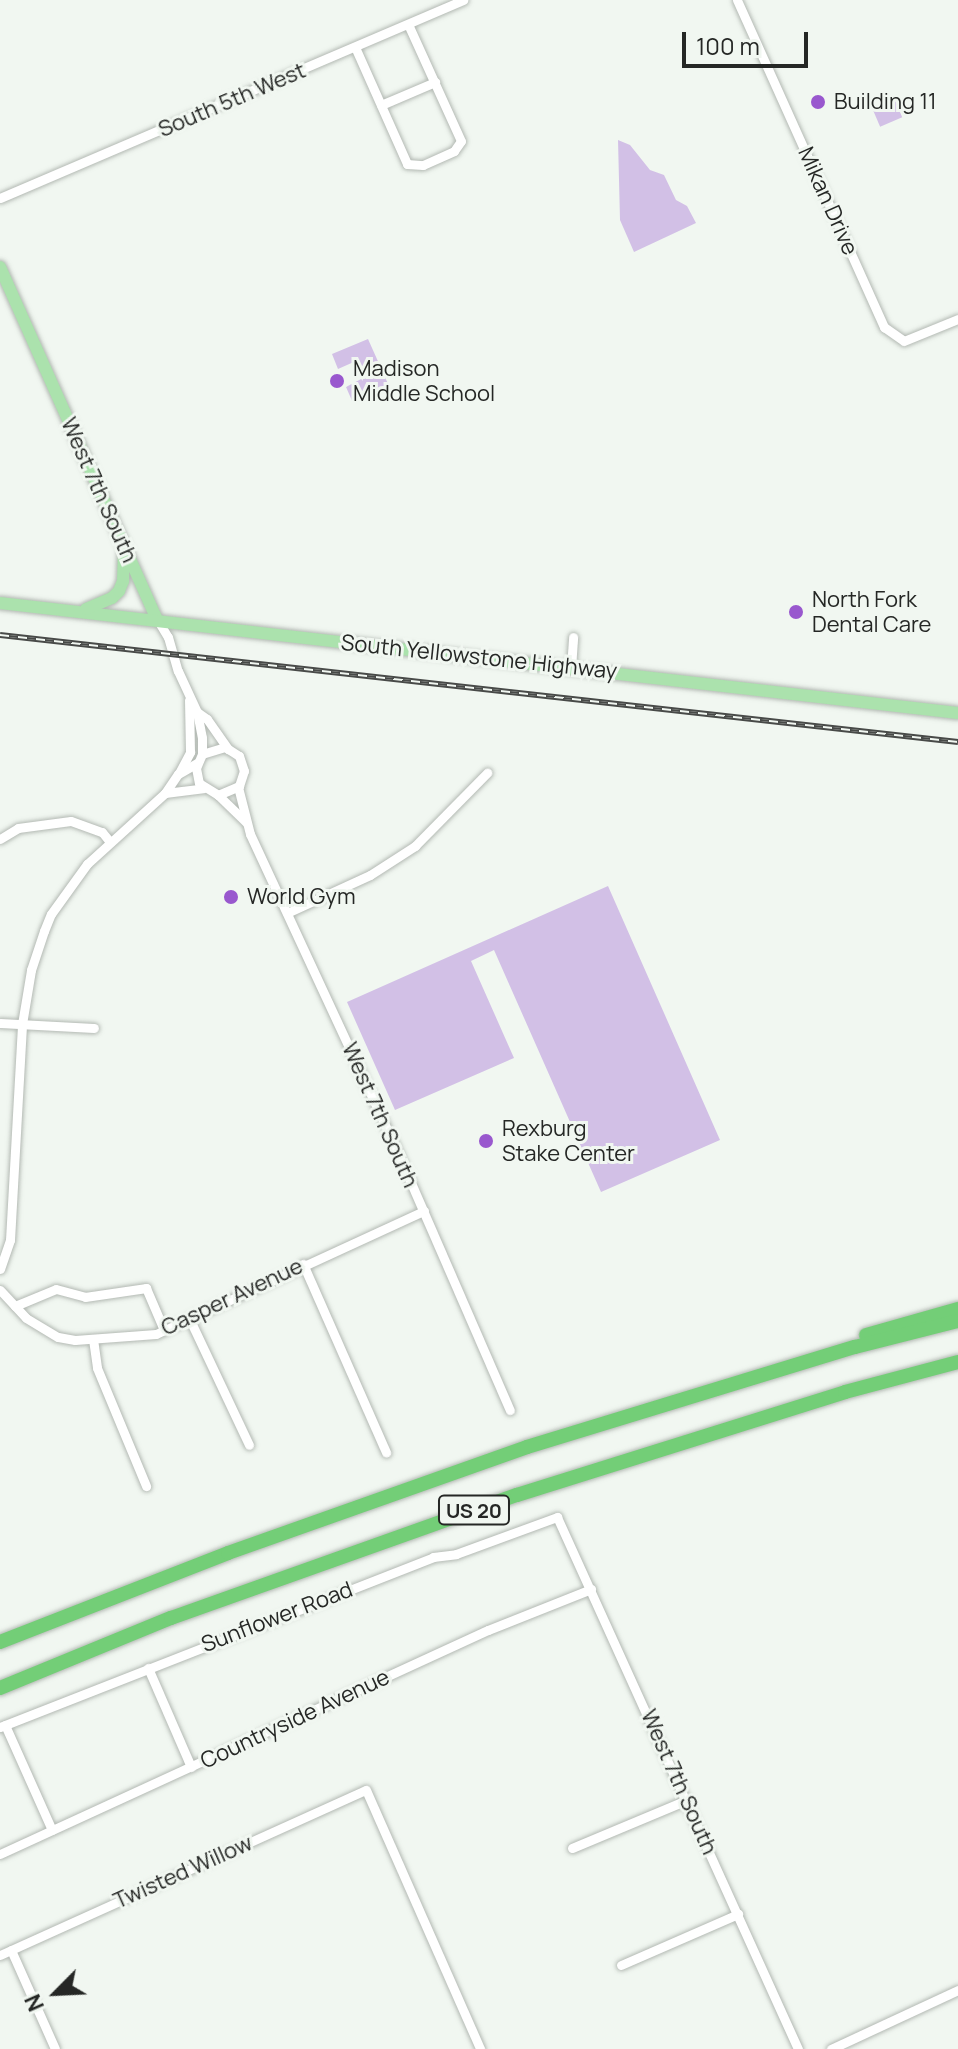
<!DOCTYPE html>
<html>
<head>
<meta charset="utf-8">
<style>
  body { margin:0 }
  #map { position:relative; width:958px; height:2049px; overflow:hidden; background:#f1f7f1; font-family:Manrope,sans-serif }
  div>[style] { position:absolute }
  .green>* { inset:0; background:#d2c0e6; transform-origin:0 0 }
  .roads { filter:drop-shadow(0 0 2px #b3b9b3) drop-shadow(0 0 2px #b3b9b3) }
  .minor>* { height:9px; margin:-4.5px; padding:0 4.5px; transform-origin:4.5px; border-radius:4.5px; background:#fff }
  .major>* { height:12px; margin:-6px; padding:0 6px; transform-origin:6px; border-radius:6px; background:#abe2ad }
  .highway>* { height:14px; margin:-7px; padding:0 7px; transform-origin:7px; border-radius:7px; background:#73ce77 }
  .rail>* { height:6px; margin-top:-3px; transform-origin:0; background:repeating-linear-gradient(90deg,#f1f7f1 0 9px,#484a48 0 18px); box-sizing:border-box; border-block:2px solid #484a48 }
  .dots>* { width:22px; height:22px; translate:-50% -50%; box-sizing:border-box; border:4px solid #f1f7f1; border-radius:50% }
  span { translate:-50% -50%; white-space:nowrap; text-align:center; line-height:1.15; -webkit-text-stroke:6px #f1f7f1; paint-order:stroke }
  .shield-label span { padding:2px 6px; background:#f1f7f1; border:2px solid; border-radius:6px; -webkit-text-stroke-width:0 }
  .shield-label { font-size:20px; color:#252725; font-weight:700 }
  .street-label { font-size:22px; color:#252725 }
  .poi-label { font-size:22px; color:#252725 }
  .left { translate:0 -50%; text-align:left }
  .north { position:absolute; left:16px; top:1953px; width:80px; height:80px; -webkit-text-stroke:6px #f1f7f1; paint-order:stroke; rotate:246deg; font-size:22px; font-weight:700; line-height:32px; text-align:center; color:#252725 }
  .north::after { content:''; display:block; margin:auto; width:28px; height:36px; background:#252725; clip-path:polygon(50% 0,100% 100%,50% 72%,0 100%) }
  .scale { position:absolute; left:682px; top:32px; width:126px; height:36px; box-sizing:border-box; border:4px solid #252725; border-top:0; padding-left:10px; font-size:24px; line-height:28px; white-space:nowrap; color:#252725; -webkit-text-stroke:6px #f1f7f1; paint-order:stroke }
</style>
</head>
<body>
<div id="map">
  <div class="green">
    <i style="left:894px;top:98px;width:21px;height:24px;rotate:67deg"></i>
    <i style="clip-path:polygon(618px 140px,630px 145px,650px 170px,664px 175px,676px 200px,687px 206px,696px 223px,634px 252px,620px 220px)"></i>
    <i style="clip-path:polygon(368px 339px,389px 386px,353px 403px,346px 387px,363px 378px,356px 361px,338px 369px,332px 354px)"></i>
    <i style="clip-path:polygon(608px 886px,720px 1140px,601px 1192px,494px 950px,471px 961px,514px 1058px,395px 1110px,347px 1002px)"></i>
  </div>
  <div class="roads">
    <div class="minor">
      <i style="left:737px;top:0;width:359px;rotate:65.8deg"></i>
      <i style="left:884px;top:327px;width:24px;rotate:35deg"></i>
      <i style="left:904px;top:341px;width:58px;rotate:-22.2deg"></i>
      <i style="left:355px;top:47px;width:128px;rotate:66deg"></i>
      <i style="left:407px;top:164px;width:16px;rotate:4deg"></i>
      <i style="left:423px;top:165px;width:34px;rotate:-24deg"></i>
      <i style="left:454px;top:151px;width:12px;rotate:-55deg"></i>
      <i style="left:461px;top:141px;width:128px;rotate:-114.4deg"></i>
      <i style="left:381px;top:105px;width:59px;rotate:-23.1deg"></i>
      <i style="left:0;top:198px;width:504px;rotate:-23.15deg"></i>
      <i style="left:157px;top:619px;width:21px;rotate:59deg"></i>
      <i style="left:168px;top:637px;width:35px;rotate:74deg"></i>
      <i style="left:178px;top:671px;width:45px;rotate:65.1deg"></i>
      <i style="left:197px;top:712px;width:26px;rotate:79deg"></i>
      <i style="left:202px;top:738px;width:16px;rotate:90deg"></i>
      <i style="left:202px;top:754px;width:15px;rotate:113deg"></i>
      <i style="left:196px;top:768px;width:15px;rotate:79deg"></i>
      <i style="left:199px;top:783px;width:22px;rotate:32deg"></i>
      <i style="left:218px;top:795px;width:23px;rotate:-23deg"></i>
      <i style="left:239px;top:786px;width:16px;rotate:-72deg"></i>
      <i style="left:244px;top:771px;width:16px;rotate:-108deg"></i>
      <i style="left:239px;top:756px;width:17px;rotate:-147deg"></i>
      <i style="left:225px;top:747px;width:24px;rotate:163deg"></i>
      <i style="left:571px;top:668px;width:31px;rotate:-86deg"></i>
      <i style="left:197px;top:712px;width:12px;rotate:35deg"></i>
      <i style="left:207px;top:719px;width:37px;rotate:55deg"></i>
      <i style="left:179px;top:773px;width:24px;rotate:-62deg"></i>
      <i style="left:190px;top:752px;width:52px;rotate:-91.1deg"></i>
      <i style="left:238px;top:787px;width:49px;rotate:75.7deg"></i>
      <i style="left:250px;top:834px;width:344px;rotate:65.1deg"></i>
      <i style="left:395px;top:1146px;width:288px;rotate:66.5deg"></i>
      <i style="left:165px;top:793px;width:38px;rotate:-7deg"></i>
      <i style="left:218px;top:795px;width:39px;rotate:44deg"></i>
      <i style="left:0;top:839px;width:21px;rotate:-31deg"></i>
      <i style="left:18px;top:828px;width:53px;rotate:-7.5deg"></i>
      <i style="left:71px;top:821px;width:33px;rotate:20deg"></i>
      <i style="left:102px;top:832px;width:13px;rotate:51deg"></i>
      <i style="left:287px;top:913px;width:91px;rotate:-24.6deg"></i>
      <i style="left:370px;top:875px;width:54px;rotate:-32.8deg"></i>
      <i style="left:415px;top:846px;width:103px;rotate:-45.4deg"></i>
      <i style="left:0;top:1023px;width:94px;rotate:3deg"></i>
      <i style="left:303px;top:1264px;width:206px;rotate:66.2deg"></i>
      <i style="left:0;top:1269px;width:31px;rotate:-71deg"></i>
      <i style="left:10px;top:1240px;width:216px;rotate:-86.8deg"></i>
      <i style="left:22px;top:1024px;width:55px;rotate:-80.5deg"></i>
      <i style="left:31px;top:970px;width:41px;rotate:-71.6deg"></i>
      <i style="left:44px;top:931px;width:18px;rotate:-68deg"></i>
      <i style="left:51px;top:914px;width:62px;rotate:-54.2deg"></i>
      <i style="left:87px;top:864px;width:105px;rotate:-42.3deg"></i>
      <i style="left:165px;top:793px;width:23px;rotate:-56deg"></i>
      <i style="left:178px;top:774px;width:22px;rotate:-30deg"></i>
      <i style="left:0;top:1290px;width:38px;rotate:47deg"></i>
      <i style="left:26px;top:1318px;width:37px;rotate:31deg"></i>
      <i style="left:58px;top:1337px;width:17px;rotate:10deg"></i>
      <i style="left:75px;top:1340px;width:81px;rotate:-4.2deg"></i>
      <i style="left:156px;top:1334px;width:295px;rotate:-24.7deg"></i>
      <i style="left:15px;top:1306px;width:44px;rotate:-22.5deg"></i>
      <i style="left:56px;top:1289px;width:30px;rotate:15deg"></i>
      <i style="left:85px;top:1297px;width:62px;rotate:-8.4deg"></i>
      <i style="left:146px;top:1288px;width:46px;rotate:66.8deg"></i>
      <i style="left:190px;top:1320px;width:138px;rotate:64.7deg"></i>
      <i style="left:93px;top:1339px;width:29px;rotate:82deg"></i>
      <i style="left:97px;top:1368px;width:128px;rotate:67.4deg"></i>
      <i style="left:148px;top:1668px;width:108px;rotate:66.5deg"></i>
      <i style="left:5px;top:1725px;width:115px;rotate:65.9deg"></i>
      <i style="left:0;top:1727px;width:465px;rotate:-21.4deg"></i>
      <i style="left:433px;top:1557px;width:23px;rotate:-7deg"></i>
      <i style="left:456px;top:1554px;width:108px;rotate:-20.1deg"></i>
      <i style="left:557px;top:1517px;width:584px;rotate:65.63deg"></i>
      <i style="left:572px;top:1848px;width:125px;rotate:-22.7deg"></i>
      <i style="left:0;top:1854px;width:537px;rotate:-24.66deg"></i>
      <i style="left:488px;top:1630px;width:111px;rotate:-21.7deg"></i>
      <i style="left:11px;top:1950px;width:108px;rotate:66deg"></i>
      <i style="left:0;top:1955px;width:401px;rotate:-24.3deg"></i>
      <i style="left:366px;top:1790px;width:283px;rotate:66.2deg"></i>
      <i style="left:621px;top:1965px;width:128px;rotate:-23.6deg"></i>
      <i style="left:831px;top:2049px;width:140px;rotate:-24.9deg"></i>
    </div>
    <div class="major">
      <i style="left:0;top:267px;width:385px;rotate:66deg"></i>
      <i style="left:0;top:603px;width:964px;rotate:6.55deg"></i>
      <i style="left:86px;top:609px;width:28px;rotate:-23deg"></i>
      <i style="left:112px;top:598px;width:10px;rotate:-45deg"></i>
      <i style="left:119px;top:591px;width:11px;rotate:-68deg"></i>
      <i style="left:123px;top:581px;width:28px;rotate:-88deg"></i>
    </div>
    <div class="highway">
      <i style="left:866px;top:1335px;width:96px;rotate:-15.8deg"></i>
      <i style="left:0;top:1642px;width:245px;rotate:-21.3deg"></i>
      <i style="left:228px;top:1553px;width:317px;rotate:-19.5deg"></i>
      <i style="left:527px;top:1447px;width:343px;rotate:-17deg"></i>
      <i style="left:855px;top:1347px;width:106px;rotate:-14.2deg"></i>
      <i style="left:0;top:1688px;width:185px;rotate:-22.3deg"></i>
      <i style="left:171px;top:1618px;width:367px;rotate:-19.6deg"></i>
      <i style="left:517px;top:1495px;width:344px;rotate:-17.4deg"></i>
      <i style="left:845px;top:1392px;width:117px;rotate:-14.9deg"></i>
    </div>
  </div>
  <div class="rail">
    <i style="left:0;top:635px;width:964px;rotate:6.37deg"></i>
  </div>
  <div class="dots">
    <i style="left:818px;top:102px;background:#9958ce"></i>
    <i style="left:337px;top:381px;background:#9958ce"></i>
    <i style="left:796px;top:612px;background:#9958ce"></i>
    <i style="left:231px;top:897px;background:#9958ce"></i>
    <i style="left:486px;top:1141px;background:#9958ce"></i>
  </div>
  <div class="shield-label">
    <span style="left:474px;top:1510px">US 20</span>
  </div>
  <div class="street-label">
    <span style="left:232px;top:100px;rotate:-23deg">South 5th West</span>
    <span style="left:828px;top:201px;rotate:66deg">Mikan Drive</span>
    <span style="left:99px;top:490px;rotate:66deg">West 7th South</span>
    <span style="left:479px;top:657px;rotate:6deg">South Yellowstone Highway</span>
    <span style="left:380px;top:1115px;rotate:66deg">West 7th South</span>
    <span style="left:232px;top:1297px;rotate:-25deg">Casper Avenue</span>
    <span style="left:277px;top:1617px;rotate:-21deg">Sunflower Road</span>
    <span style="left:295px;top:1719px;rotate:-25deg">Countryside Avenue</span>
    <span style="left:679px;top:1782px;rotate:66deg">West 7th South</span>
    <span style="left:183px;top:1872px;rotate:-24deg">Twisted Willow</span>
  </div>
  <div class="poi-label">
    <span class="left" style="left:834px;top:102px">Building 11</span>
    <span class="left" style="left:353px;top:381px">Madison<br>Middle School</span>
    <span class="left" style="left:812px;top:612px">North Fork<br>Dental Care</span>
    <span class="left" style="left:247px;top:897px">World Gym</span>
    <span class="left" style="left:502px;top:1141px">Rexburg<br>Stake Center</span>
  </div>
  <div class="north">N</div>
  <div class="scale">100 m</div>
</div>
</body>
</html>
